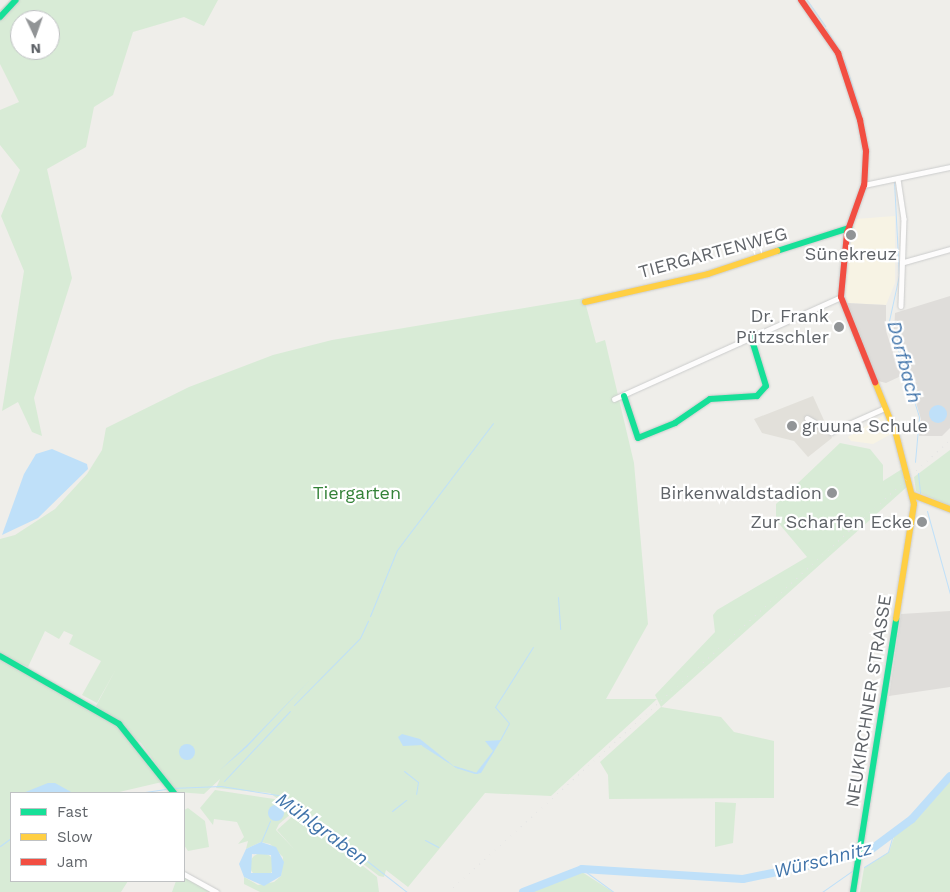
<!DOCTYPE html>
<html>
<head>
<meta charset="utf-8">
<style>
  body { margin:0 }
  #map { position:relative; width:950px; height:892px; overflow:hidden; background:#efeeea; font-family:"Work Sans",sans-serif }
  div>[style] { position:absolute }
  .commercial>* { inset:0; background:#f7f3e4 }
  .industrial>* { inset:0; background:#dfddda }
  .education>* { inset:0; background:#e2e0da }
  .green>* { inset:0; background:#d8ebd6 }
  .round { border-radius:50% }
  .water>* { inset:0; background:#bfe0f9 }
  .stream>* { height:1px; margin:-0.5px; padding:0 0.5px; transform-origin:0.5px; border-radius:0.5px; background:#bfe0f9 }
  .river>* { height:8px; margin:-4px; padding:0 4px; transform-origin:4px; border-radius:4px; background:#bfe0f9 }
  .roads { filter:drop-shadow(0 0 1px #cbcccc) drop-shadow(0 0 1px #cbcccc) }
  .street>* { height:4.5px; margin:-2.25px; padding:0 2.25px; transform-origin:2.25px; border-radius:2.25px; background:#fdfcfc }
  .fast>* { height:6px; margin:-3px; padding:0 3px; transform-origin:3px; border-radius:3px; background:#16e098 }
  .slow>* { height:6px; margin:-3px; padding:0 3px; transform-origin:3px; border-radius:3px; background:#ffcf43 }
  .jam>* { height:6px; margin:-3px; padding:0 3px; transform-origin:3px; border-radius:3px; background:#f24e42 }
  .rail>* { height:1px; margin-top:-0.5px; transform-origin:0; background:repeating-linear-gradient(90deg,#e4e4e4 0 1px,transparent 0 7px) }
  .dots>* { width:14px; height:14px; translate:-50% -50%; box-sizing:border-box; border:2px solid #fff; border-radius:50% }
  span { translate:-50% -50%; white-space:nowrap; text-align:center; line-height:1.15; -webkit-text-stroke:4.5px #fff; paint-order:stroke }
  .street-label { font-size:18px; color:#5f6368 }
  .poi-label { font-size:18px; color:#5f6368 }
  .right { translate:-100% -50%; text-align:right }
  .left { translate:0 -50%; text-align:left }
  .park-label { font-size:18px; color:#348238 }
  .water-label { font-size:19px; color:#4174aa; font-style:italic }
  .legend { position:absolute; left:10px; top:792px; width:175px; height:90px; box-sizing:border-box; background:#fff; border:1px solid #bfc1c3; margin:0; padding:6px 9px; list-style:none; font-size:15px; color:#5f6368 }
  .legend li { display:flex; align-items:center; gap:10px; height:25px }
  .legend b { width:25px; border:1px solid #bfc1c3 }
  .north { position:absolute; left:10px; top:10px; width:50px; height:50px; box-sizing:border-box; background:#fff; border:1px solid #bfc1c3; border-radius:50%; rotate:177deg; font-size:14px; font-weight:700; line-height:20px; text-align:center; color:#5f6368 }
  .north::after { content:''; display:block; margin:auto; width:18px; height:22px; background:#919496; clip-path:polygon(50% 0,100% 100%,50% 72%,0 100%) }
</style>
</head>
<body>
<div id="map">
  <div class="commercial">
    <i style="clip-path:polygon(895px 216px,895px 283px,886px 305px,847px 303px,844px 284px,855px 219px)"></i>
    <i style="clip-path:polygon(884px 415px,891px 434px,873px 444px,851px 441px,848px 437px)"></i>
  </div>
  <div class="industrial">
    <i style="clip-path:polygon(950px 296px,950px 428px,942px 436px,919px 436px,921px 419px,894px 331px,895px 313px)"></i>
    <i style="clip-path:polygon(847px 303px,886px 305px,886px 331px,901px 376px,886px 383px,878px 381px)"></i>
    <i style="clip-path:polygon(950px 611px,950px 687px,889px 696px,901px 614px)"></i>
  </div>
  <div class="education">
    <i style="clip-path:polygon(813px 396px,832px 438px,808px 457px,794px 441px,762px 433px,754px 419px)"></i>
  </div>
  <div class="green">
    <i style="clip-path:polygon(evenodd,10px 0,218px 0,204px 26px,184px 17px,133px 32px,113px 95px,94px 107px,86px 147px,47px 169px,72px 278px,34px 398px,42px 436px,32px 432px,18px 402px,2px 411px,24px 271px,1px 216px,20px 170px,0 145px,0 110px,19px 102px,0 64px,0 10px,10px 0,20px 20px,50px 20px,50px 50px,20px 50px,20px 20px)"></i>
    <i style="clip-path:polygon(584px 298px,596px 343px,605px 340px,634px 463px,648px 624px,606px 699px,657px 699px,655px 695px,715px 632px,713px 615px,717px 610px,807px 557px,776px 520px,776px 504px,840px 443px,870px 449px,883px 465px,883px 481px,902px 469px,909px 485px,661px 707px,721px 717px,734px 732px,774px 741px,774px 798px,609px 799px,608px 775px,600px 762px,661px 707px,657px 699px,551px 796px,485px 793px,408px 887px,386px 870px,384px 877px,379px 876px,270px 793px,216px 788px,220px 779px,204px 794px,176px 792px,141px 743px,96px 706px,116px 669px,97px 703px,82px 695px,101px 661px,69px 644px,73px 635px,64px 631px,59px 639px,45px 631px,28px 667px,0 655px,0 539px,15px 535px,55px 509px,87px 474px,102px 450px,106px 428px,189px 387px,273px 355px,332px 340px)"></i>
    <i style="clip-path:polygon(950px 450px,950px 506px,916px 491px,914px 477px)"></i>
    <i style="clip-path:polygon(0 657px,119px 724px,162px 782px,115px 793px,11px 793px,11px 881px,128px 881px,121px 892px,0 892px)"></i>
    <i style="clip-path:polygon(950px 777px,950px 892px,860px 892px,864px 868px,889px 852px,894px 837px)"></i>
    <i style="clip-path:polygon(215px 790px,281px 800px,292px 813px,279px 824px,276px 830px,295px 850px,277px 830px,296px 813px,377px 877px,379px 892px,260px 892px,244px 884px,244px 877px,258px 885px,274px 882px,281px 876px,283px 857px,270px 844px,261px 842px,246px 849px,248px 841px,238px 844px,244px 837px,237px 822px,214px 819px,213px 825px,200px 808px)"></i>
    <i style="clip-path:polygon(715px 802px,736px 803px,733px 843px,715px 847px)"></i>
    <i style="clip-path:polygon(188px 808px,205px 821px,209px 847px,188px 851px,184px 845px,184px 810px)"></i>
    <i class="round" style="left:250px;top:853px;width:24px;height:24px"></i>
    <i style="clip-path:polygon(582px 872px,613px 892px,530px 892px,554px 879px)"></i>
    <i style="clip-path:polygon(184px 878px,191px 880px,212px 892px,172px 892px,176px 881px)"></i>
  </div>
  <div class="water">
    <i class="round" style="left:929px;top:405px;width:18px;height:18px"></i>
    <i style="clip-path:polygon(52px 449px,87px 464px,88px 469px,38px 518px,2px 535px,24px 474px,36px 454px)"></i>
    <i style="clip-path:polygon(310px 680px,247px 747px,220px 770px,248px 744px)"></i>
    <i style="clip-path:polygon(402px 734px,420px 739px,455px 767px,476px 773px,493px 751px,485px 741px,501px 740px,481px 773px,475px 774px,456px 768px,423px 745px,403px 746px,398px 737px)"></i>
    <i class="round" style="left:179px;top:744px;width:16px;height:16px"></i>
    <i style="clip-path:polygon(48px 783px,55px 783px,73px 793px,23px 793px)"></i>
    <i class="round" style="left:268px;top:805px;width:16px;height:16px"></i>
    <i style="clip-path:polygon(evenodd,261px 842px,276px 847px,284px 862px,281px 876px,264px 886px,244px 877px,239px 864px,246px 849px,261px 842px,252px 854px,271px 855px,272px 873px,251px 873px,252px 854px)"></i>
  </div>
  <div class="stream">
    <i style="left:807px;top:0;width:32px;rotate:55deg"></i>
    <i style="left:826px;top:29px;width:22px;rotate:58deg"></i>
    <i style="left:844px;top:60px;width:56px;rotate:72.2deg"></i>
    <i style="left:894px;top:181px;width:94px;rotate:87deg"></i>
    <i style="left:899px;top:275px;width:47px;rotate:102.3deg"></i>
    <i style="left:889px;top:321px;width:101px;rotate:72.6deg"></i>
    <i style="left:919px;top:417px;width:45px;rotate:95.1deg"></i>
    <i style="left:918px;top:473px;width:20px;rotate:84deg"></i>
    <i style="left:927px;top:511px;width:86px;rotate:74.5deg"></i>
    <i style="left:558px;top:597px;width:32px;rotate:86deg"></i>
    <i style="left:370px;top:616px;width:71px;rotate:-67.8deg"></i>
    <i style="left:397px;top:550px;width:159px;rotate:-52.9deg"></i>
    <i style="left:294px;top:705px;width:94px;rotate:-45.4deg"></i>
    <i style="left:360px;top:638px;width:19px;rotate:-65deg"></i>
    <i style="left:500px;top:740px;width:19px;rotate:-62deg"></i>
    <i style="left:509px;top:723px;width:21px;rotate:-131deg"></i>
    <i style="left:495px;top:707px;width:71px;rotate:-57.7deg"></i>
    <i style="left:422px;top:745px;width:31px;rotate:33deg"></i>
    <i style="left:454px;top:766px;width:24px;rotate:17deg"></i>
    <i style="left:477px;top:773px;width:27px;rotate:-54deg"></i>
    <i style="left:404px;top:771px;width:18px;rotate:38deg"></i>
    <i style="left:418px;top:782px;width:12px;rotate:99deg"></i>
    <i style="left:224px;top:781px;width:96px;rotate:-46.7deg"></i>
    <i style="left:172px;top:788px;width:49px;rotate:-2.3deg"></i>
    <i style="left:221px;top:786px;width:64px;rotate:9deg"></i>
    <i style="left:284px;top:796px;width:156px;rotate:38deg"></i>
    <i style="left:138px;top:793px;width:28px;rotate:-8deg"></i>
    <i style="left:392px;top:811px;width:18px;rotate:-38deg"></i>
    <i style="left:425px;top:840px;width:15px;rotate:28deg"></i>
    <i style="left:261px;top:842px;width:23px;rotate:-67deg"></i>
    <i style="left:0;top:846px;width:14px;rotate:-36deg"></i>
    <i style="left:864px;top:867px;width:28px;rotate:-32deg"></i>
    <i style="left:888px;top:852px;width:18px;rotate:-74deg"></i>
    <i style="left:582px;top:869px;width:39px;rotate:36deg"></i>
    <i style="left:822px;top:892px;width:38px;rotate:-35deg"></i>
  </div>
  <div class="river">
    <i style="left:523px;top:892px;width:63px;rotate:-21.3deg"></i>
    <i style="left:582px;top:869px;width:161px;rotate:3.6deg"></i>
    <i style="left:743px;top:879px;width:125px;rotate:-11.6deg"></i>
    <i style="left:865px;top:854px;width:59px;rotate:-36.7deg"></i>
    <i style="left:912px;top:819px;width:57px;rotate:-48.5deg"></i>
  </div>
  <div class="roads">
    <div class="street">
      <i style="left:898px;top:179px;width:40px;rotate:81.5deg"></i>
      <i style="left:904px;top:219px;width:87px;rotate:92deg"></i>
      <i style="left:864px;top:185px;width:88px;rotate:-11.8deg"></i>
      <i style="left:904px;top:262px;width:48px;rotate:-15.8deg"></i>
      <i style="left:614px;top:399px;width:249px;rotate:-24.2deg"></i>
      <i style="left:807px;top:418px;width:28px;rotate:30deg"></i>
      <i style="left:831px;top:432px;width:59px;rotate:-24deg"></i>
      <i style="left:184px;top:874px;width:37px;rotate:29deg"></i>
    </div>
    <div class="fast">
      <i style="left:0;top:17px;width:23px;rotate:-47deg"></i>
      <i style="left:777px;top:251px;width:76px;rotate:-17.7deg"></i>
      <i style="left:624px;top:396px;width:44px;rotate:71.6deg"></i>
      <i style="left:638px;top:438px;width:40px;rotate:-22deg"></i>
      <i style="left:675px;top:423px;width:42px;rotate:-34.4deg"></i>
      <i style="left:710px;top:399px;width:47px;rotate:-3.7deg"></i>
      <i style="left:757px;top:396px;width:13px;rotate:-48deg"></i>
      <i style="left:766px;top:386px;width:51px;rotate:-107deg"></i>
      <i style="left:0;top:656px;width:137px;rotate:29.7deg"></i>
      <i style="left:119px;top:724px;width:88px;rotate:51.4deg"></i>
      <i style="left:853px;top:892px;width:276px;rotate:-81deg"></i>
    </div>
    <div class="slow">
      <i style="left:585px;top:302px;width:126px;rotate:-12.8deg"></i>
      <i style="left:708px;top:274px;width:73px;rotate:-18.4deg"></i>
      <i style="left:875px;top:382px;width:56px;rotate:68deg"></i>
      <i style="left:896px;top:434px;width:72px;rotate:75.6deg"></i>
      <i style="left:914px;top:504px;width:116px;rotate:98.9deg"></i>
      <i style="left:913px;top:495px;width:40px;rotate:21deg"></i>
    </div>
    <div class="jam">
      <i style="left:801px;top:0;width:65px;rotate:55.1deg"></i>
      <i style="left:838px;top:53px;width:71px;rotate:71.8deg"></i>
      <i style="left:860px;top:120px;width:32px;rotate:79deg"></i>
      <i style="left:866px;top:151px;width:34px;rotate:93deg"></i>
      <i style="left:864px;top:185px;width:51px;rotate:109.5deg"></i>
      <i style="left:847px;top:233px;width:64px;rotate:95.4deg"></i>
      <i style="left:841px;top:297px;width:92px;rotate:68.2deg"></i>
    </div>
  </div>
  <div class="rail">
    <i style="left:448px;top:892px;width:676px;rotate:-42deg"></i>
  </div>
  <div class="dots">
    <i style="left:851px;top:235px;background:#919496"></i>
    <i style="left:839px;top:327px;background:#919496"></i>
    <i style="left:792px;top:426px;background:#919496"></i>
    <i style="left:832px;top:493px;background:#919496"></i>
    <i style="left:922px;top:522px;background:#919496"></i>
  </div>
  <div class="street-label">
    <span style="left:713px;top:253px;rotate:-15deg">TIERGARTENWEG</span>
    <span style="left:869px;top:701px;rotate:-81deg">NEUKIRCHNER STRASSE</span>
  </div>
  <div class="poi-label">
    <span style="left:851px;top:254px">Sünekreuz</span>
    <span class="right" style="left:829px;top:327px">Dr. Frank<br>Pützschler</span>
    <span class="left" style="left:802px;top:426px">gruuna Schule</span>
    <span class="right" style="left:822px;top:493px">Birkenwaldstadion</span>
    <span class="right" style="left:912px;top:522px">Zur Scharfen Ecke</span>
  </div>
  <div class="park-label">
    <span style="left:357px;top:493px">Tiergarten</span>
  </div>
  <div class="water-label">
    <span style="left:904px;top:362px;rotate:75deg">Dorfbach</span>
    <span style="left:322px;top:829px;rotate:36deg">Mühlgraben</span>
    <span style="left:823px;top:860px;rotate:-14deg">Würschnitz</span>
  </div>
  <ul class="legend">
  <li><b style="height:6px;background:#16e098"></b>Fast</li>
  <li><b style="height:6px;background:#ffcf43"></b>Slow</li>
  <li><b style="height:6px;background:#f24e42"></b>Jam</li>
  </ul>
  <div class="north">N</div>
</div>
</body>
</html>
